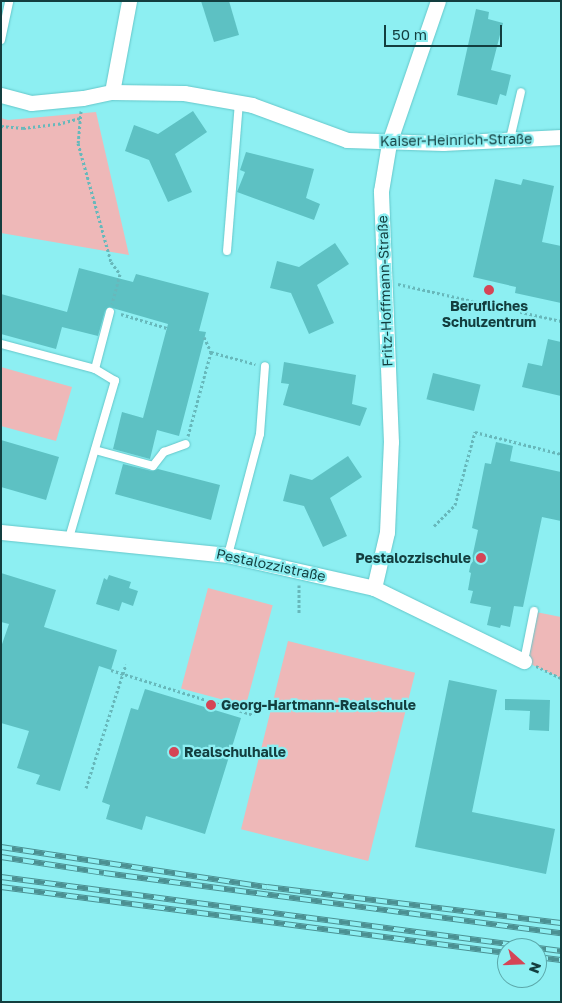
<!DOCTYPE html>
<html>
<head>
<meta charset="utf-8">
<style>
  body { margin:0 }
  #map { position:relative; width:562px; height:1003px; overflow:hidden; background:#8deff2; font-family:"Golos Text",sans-serif }
  div>[style] { position:absolute }
  .green>* { inset:0; background:#eeb8b8; transform-origin:0 0 }
  .building>* { inset:0; background:#5dc1c3; transform-origin:0 0 }
  .path>* { height:3px; margin-top:-1.5px; transform-origin:0; background:repeating-linear-gradient(90deg,#67b8bb 0 2.5px,transparent 0 5px) }
  .roads { filter:drop-shadow(0 0 1px #64c7ca) drop-shadow(0 0 1px #64c7ca) }
  .service>* { height:8px; margin:-4px; padding:0 4px; transform-origin:4px; border-radius:4px; background:#fff }
  .minor>* { height:15px; margin:-7.5px; padding:0 7.5px; transform-origin:7.5px; border-radius:7.5px; background:#fff }
  .rail>* { height:5.5px; margin-top:-2.75px; transform-origin:0; background:repeating-linear-gradient(90deg,#8deff2 0 11px,#4b9092 0 22px); box-sizing:border-box; border-block:1px solid #4b9092 }
  .dots>* { width:14px; height:14px; translate:-50% -50%; box-sizing:border-box; border:2px solid #8deff2; border-radius:50% }
  span { translate:-50% -50%; white-space:nowrap; text-align:center; line-height:1.15; -webkit-text-stroke:4.5px #8deff2; paint-order:stroke }
  .street-label { font-size:14px; color:#133e3f }
  .poi-label { font-size:14px; color:#133e3f; font-weight:700 }
  .right { translate:-100% -50%; text-align:right }
  .left { translate:0 -50%; text-align:left }
  .frame { position:absolute; inset:0; border:2px solid #133e3f; pointer-events:none }
  .north { position:absolute; left:497px; top:938px; width:50px; height:50px; box-sizing:border-box; background:#8deff2; border:1px solid #5ca8aa; border-radius:50%; rotate:110deg; font-size:14px; font-weight:700; line-height:20px; text-align:center; color:#133e3f }
  .north::after { content:''; display:block; margin:auto; width:18px; height:22px; background:#d54556; clip-path:polygon(50% 0,100% 100%,50% 72%,0 100%) }
  .scale { position:absolute; left:384px; top:25px; width:118px; height:22px; box-sizing:border-box; border:2px solid #133e3f; border-top:0; padding-left:6px; font-size:15px; line-height:18px; white-space:nowrap; color:#133e3f; -webkit-text-stroke:4px #8deff2; paint-order:stroke }
</style>
</head>
<body>
<div id="map">
  <div class="green">
    <i style="clip-path:polygon(96px 112px,129px 255px,1px 233px,1px 118px,8px 120px)"></i>
    <i style="clip-path:polygon(1px 367px,72px 387px,56px 441px,1px 426px)"></i>
    <i style="left:208px;top:588px;width:67px;height:104px;rotate:15deg"></i>
    <i style="clip-path:polygon(531px 611px,561px 617px,561px 678px,524px 661px)"></i>
    <i style="left:288px;top:641px;width:131px;height:194px;rotate:14deg"></i>
  </div>
  <div class="building">
    <i style="clip-path:polygon(201px 1px,229px 1px,239px 35px,214px 42px)"></i>
    <i style="clip-path:polygon(476px 9px,489px 12px,488px 19px,503px 23px,491px 70px,511px 75px,506px 96px,500px 94px,497px 105px,457px 95px)"></i>
    <i style="clip-path:polygon(193px 111px,207px 132px,175px 154px,192px 192px,168px 202px,149px 160px,125px 151px,134px 125px,158px 134px)"></i>
    <i style="clip-path:polygon(246px 152px,314px 169px,306px 198px,320px 204px,314px 220px,237px 192px,245px 172px,240px 170px)"></i>
    <i style="clip-path:polygon(495px 179px,521px 185px,523px 179px,554px 186px,542px 242px,561px 246px,561px 303px,515px 293px,516px 287px,473px 277px)"></i>
    <i style="clip-path:polygon(335px 243px,349px 264px,317px 285px,334px 323px,309px 334px,291px 293px,270px 288px,277px 261px,299px 267px)"></i>
    <i style="clip-path:polygon(79px 268px,133px 282px,136px 274px,209px 293px,199px 331px,206px 332px,179px 436px,157px 430px,150px 459px,113px 449px,122px 412px,143px 418px,168px 324px,109px 307px,105px 311px,98px 336px,62px 327px,56px 349px,1px 334px,1px 294px,67px 312px)"></i>
    <i style="clip-path:polygon(548px 339px,561px 342px,561px 396px,522px 387px,528px 363px,542px 366px)"></i>
    <i style="clip-path:polygon(284px 362px,356px 375px,352px 404px,367px 408px,360px 426px,283px 405px,289px 384px,281px 383px)"></i>
    <i style="left:433px;top:373px;width:49px;height:27px;rotate:14deg"></i>
    <i style="clip-path:polygon(1px 440px,59px 457px,46px 500px,1px 487px)"></i>
    <i style="clip-path:polygon(496px 442px,513px 446px,510px 461px,561px 472px,561px 521px,542px 517px,523px 607px,514px 606px,510px 627px,501px 625px,500px 628px,487px 625px,491px 607px,470px 603px,473px 591px,468px 590px,471px 573px,469px 572px,478px 530px,472px 528px,485px 463px,491px 464px)"></i>
    <i style="clip-path:polygon(348px 456px,362px 477px,330px 498px,347px 536px,323px 547px,304px 506px,283px 501px,290px 474px,312px 480px)"></i>
    <i style="clip-path:polygon(123px 464px,152px 471px,158px 469px,220px 485px,211px 520px,115px 494px)"></i>
    <i style="clip-path:polygon(1px 573px,56px 590px,44px 627px,117px 650px,111px 670px,99px 666px,60px 791px,36px 784px,40px 775px,17px 768px,29px 731px,1px 723px,1px 647px,9px 624px,1px 622px)"></i>
    <i style="clip-path:polygon(109px 575px,131px 582px,129px 588px,138px 591px,133px 606px,122px 602px,119px 611px,96px 604px,104px 578px,107px 580px)"></i>
    <i style="clip-path:polygon(449px 680px,497px 690px,472px 812px,555px 829px,546px 874px,415px 847px)"></i>
    <i style="clip-path:polygon(145px 689px,241px 718px,205px 834px,146px 816px,142px 830px,106px 819px,110px 805px,102px 802px,131px 708px,138px 710px)"></i>
    <i style="clip-path:polygon(505px 699px,550px 700px,549px 731px,529px 730px,530px 711px,505px 710px)"></i>
  </div>
  <div class="path">
    <i style="left:81px;top:111px;width:32px;rotate:95deg"></i>
    <i style="left:78px;top:143px;width:123px;rotate:74.5deg"></i>
    <i style="left:111px;top:262px;width:15px;rotate:53deg"></i>
    <i style="left:120px;top:274px;width:31px;rotate:105deg"></i>
    <i style="left:1px;top:126px;width:22px;rotate:5deg"></i>
    <i style="left:23px;top:128px;width:35px;rotate:-7deg"></i>
    <i style="left:58px;top:124px;width:24px;rotate:-15deg"></i>
    <i style="left:398px;top:284px;width:167px;rotate:12.8deg"></i>
    <i style="left:121px;top:314px;width:48px;rotate:16.9deg"></i>
    <i style="left:204px;top:337px;width:17px;rotate:65deg"></i>
    <i style="left:211px;top:352px;width:46px;rotate:15.3deg"></i>
    <i style="left:188px;top:436px;width:87px;rotate:-74.7deg"></i>
    <i style="left:434px;top:526px;width:30px;rotate:-45deg"></i>
    <i style="left:455px;top:505px;width:76px;rotate:-74.7deg"></i>
    <i style="left:475px;top:432px;width:89px;rotate:14.3deg"></i>
    <i style="left:299px;top:585px;width:29px;rotate:90deg"></i>
    <i style="left:536px;top:666px;width:28px;rotate:26deg"></i>
    <i style="left:111px;top:670px;width:150px;rotate:17.5deg"></i>
    <i style="left:86px;top:788px;width:130px;rotate:-72.1deg"></i>
  </div>
  <div class="roads">
    <div class="service">
      <i style="left:1px;top:40px;width:40px;rotate:-78deg"></i>
      <i style="left:510px;top:139px;width:48px;rotate:-76.8deg"></i>
      <i style="left:227px;top:251px;width:148px;rotate:-85.4deg"></i>
      <i style="left:1px;top:344px;width:97px;rotate:14.9deg"></i>
      <i style="left:95px;top:450px;width:60px;rotate:15.4deg"></i>
      <i style="left:153px;top:466px;width:18px;rotate:-52deg"></i>
      <i style="left:164px;top:452px;width:23px;rotate:-20deg"></i>
      <i style="left:69px;top:538px;width:164px;rotate:-73.7deg"></i>
      <i style="left:115px;top:381px;width:23px;rotate:-149deg"></i>
      <i style="left:95px;top:369px;width:59px;rotate:-75.3deg"></i>
      <i style="left:228px;top:555px;width:125px;rotate:-75.2deg"></i>
      <i style="left:260px;top:434px;width:68px;rotate:-85.8deg"></i>
      <i style="left:524px;top:661px;width:51px;rotate:-78.7deg"></i>
    </div>
    <div class="minor">
      <i style="left:112px;top:92px;width:93px;rotate:-79.4deg"></i>
      <i style="left:1px;top:95px;width:31px;rotate:15deg"></i>
      <i style="left:31px;top:103px;width:52px;rotate:-5.5deg"></i>
      <i style="left:83px;top:98px;width:30px;rotate:-12deg"></i>
      <i style="left:112px;top:92px;width:72px;rotate:0.8deg"></i>
      <i style="left:184px;top:93px;width:69px;rotate:10deg"></i>
      <i style="left:252px;top:105px;width:101px;rotate:20.2deg"></i>
      <i style="left:347px;top:140px;width:96px;rotate:1.8deg"></i>
      <i style="left:443px;top:143px;width:118px;rotate:-2.9deg"></i>
      <i style="left:1px;top:532px;width:228px;rotate:5.8deg"></i>
      <i style="left:228px;top:555px;width:150px;rotate:12.7deg"></i>
      <i style="left:374px;top:588px;width:167px;rotate:26deg"></i>
      <i style="left:374px;top:588px;width:57px;rotate:-76.9deg"></i>
      <i style="left:387px;top:532px;width:90px;rotate:-87.5deg"></i>
      <i style="left:391px;top:442px;width:251px;rotate:-92.3deg"></i>
      <i style="left:381px;top:191px;width:49px;rotate:-80.5deg"></i>
      <i style="left:389px;top:143px;width:150px;rotate:-71deg"></i>
    </div>
  </div>
  <div class="rail">
    <i style="left:1px;top:847px;width:269px;rotate:8.6deg"></i>
    <i style="left:267px;top:887px;width:296px;rotate:7deg"></i>
    <i style="left:1px;top:857px;width:104px;rotate:8.8deg"></i>
    <i style="left:104px;top:873px;width:461px;rotate:7.5deg"></i>
    <i style="left:1px;top:877px;width:565px;rotate:7.53deg"></i>
    <i style="left:1px;top:887px;width:510px;rotate:7.43deg"></i>
    <i style="left:537px;top:957px;width:24px;rotate:7deg"></i>
  </div>
  <div class="dots">
    <i style="left:489px;top:290px;background:#d54556"></i>
    <i style="left:481px;top:558px;background:#d54556"></i>
    <i style="left:211px;top:705px;background:#d54556"></i>
    <i style="left:174px;top:752px;background:#d54556"></i>
  </div>
  <div class="street-label">
    <span style="left:456px;top:140px;rotate:-1deg">Kaiser-Heinrich-Straße</span>
    <span style="left:385px;top:291px;rotate:-92deg">Fritz-Hoffmann-Straße</span>
    <span style="left:271px;top:565px;rotate:12deg">Pestalozzistraße</span>
  </div>
  <div class="poi-label">
    <span style="left:489px;top:314px">Berufliches<br>Schulzentrum</span>
    <span class="right" style="left:471px;top:558px">Pestalozzischule</span>
    <span class="left" style="left:221px;top:705px">Georg-Hartmann-Realschule</span>
    <span class="left" style="left:184px;top:752px">Realschulhalle</span>
  </div>
  <div class="frame"></div>
  <div class="north">N</div>
  <div class="scale">50 m</div>
</div>
</body>
</html>
